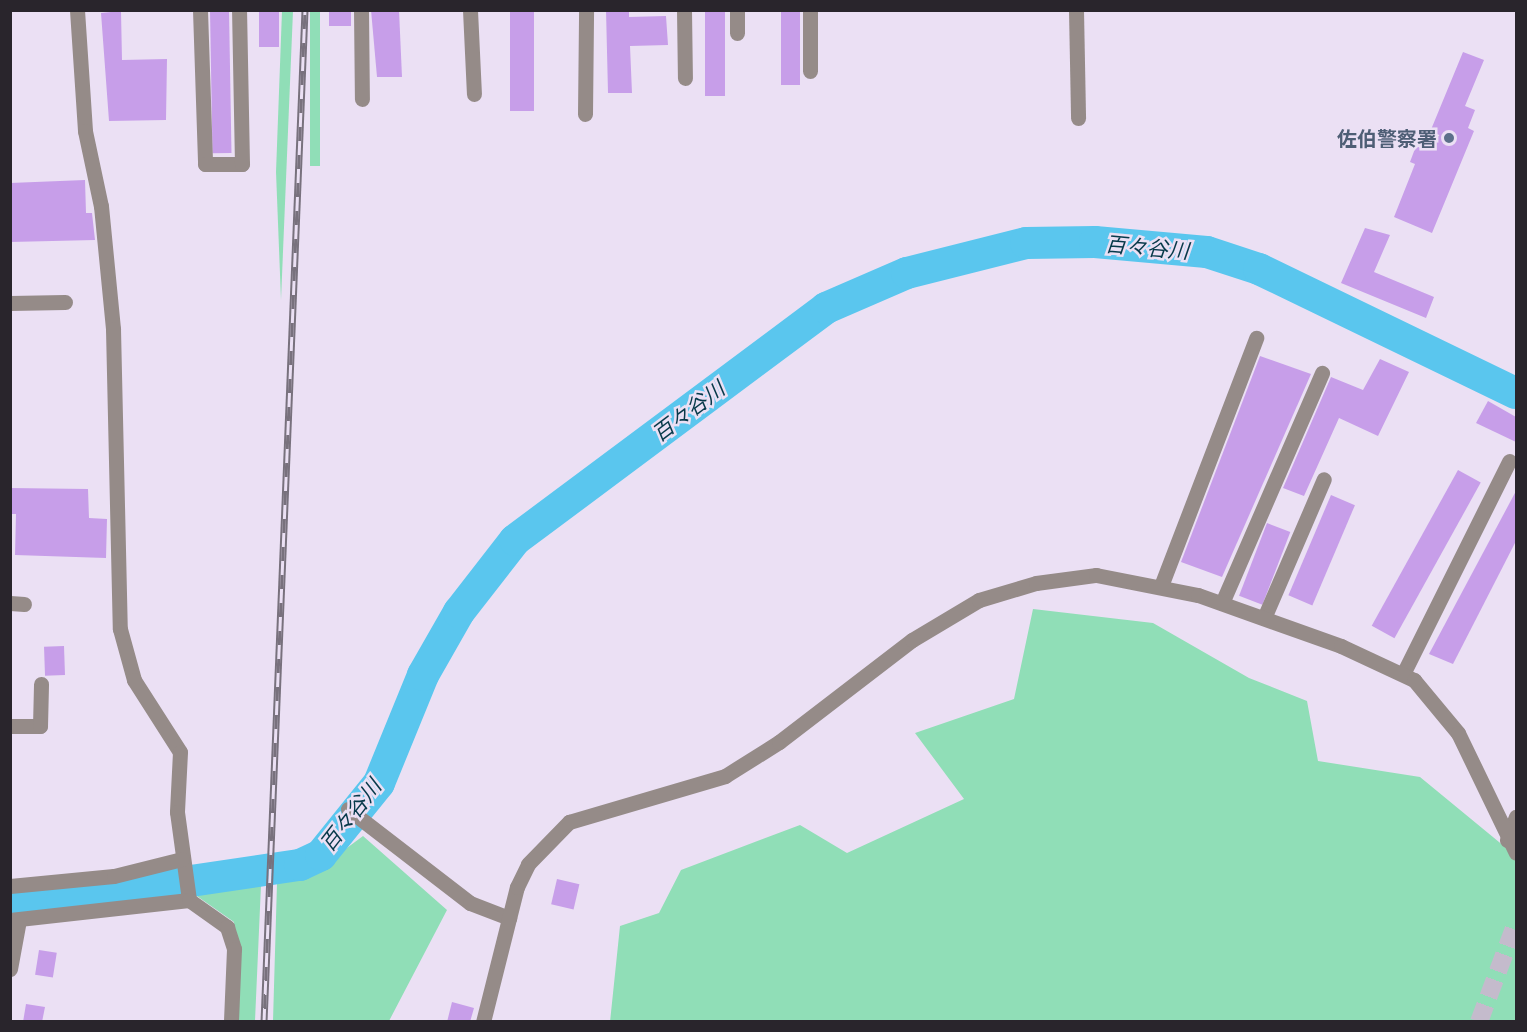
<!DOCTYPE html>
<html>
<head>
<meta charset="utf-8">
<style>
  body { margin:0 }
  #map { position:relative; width:1527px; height:1032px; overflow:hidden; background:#ebe0f4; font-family:Ubuntu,"Noto Sans JP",sans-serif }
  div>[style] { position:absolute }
  .green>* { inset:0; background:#90deb7; transform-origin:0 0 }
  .river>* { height:32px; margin:-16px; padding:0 16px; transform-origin:16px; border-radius:16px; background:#5ac6ee }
  .building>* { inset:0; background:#c79ee9; transform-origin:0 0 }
  .highway-tunnel>* { height:18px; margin-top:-9px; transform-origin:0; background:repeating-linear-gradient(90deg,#c4bbcc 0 18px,transparent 0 27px) }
  .minor>* { height:15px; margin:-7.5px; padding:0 7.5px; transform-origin:7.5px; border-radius:7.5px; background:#958b88 }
  .rail>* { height:7px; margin-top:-3.5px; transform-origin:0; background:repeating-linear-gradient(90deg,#ebe0f4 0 14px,#78717d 0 28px); box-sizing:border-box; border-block:2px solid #78717d }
  .dots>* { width:16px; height:16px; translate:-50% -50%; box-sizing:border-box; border:3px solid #ebe0f4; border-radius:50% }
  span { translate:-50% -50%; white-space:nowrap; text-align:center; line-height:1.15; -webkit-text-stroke:5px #ebe0f4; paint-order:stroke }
  .service-label { font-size:20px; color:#4e5e75; font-weight:700 }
  .right { translate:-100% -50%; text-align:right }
  .water-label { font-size:21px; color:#07394a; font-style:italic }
  .frame { position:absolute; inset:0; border:12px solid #29252c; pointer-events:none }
</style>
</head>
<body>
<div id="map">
  <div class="green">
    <i style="clip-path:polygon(293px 10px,293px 11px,281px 300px,276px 172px,282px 11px)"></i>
    <i style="left:310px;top:11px;width:10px;height:155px"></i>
    <i style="clip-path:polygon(1033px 609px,1153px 623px,1249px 678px,1307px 701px,1318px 761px,1420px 777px,1516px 856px,1516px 1021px,610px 1022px,620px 926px,659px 913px,681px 870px,800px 825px,847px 853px,964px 799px,915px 733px,1014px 699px)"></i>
    <i style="clip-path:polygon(363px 836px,447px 910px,389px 1021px,273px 1021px,277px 883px,316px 871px)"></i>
    <i style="clip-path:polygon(224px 883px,261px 885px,255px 1021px,237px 1021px,234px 922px,194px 894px)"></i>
  </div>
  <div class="river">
    <i style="left:10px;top:902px;width:52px;rotate:-2.2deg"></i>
    <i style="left:62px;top:900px;width:241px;rotate:-8.4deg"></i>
    <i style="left:300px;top:865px;width:23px;rotate:-25deg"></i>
    <i style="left:321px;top:855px;width:92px;rotate:-51.1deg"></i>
    <i style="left:379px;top:783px;width:117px;rotate:-67.8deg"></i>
    <i style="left:423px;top:675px;width:73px;rotate:-60.3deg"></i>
    <i style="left:459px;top:612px;width:91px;rotate:-52.1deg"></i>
    <i style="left:515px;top:540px;width:388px;rotate:-36.7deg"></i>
    <i style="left:826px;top:308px;width:88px;rotate:-23.4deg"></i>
    <i style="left:907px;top:273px;width:123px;rotate:-14.1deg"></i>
    <i style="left:1026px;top:243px;width:69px;rotate:-0.8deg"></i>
    <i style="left:1095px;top:242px;width:112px;rotate:5.1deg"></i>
    <i style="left:1207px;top:252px;width:55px;rotate:18.1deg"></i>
    <i style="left:1259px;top:269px;width:285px;rotate:25.8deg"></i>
  </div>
  <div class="building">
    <i style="left:229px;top:10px;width:143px;height:19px;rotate:89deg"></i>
    <i style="left:259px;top:10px;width:20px;height:37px"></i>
    <i style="left:329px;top:10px;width:22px;height:16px"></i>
    <i style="clip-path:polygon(371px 10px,399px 10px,402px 77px,377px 77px)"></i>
    <i style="left:510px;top:10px;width:24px;height:101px"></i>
    <i style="clip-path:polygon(606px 10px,629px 10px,629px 17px,666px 16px,668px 45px,630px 46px,632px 93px,608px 93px)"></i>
    <i style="left:705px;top:10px;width:20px;height:86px"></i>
    <i style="left:781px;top:10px;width:19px;height:75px"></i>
    <i style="clip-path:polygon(121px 11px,122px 60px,167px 59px,166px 120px,109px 121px,101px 13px)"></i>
    <i style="clip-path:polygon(1463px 52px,1484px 60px,1465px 106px,1475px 110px,1468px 128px,1474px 131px,1432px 233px,1394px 217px,1415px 164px,1410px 162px,1416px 146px,1423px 149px)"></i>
    <i style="clip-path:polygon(85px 180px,86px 213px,92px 213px,95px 240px,10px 242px,10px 183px)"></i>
    <i style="clip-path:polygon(1365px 228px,1390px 235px,1374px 272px,1434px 297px,1426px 318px,1341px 283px)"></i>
    <i style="clip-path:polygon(1260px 356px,1311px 374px,1222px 577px,1181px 562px)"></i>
    <i style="clip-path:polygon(1380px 359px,1409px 372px,1378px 436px,1339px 418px,1304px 496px,1283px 488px,1331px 377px,1363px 390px)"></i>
    <i style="clip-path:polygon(1488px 401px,1516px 417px,1516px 442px,1476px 423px)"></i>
    <i style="left:1458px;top:470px;width:26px;height:178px;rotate:29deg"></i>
    <i style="clip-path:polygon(10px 488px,88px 489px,89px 518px,107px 519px,106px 558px,15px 555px,16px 514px,10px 514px)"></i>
    <i style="clip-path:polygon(1516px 491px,1516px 541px,1453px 664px,1429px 654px)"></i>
    <i style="left:1331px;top:495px;width:26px;height:109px;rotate:23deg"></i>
    <i style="left:1267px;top:523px;width:25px;height:78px;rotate:21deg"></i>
    <i style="left:64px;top:646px;width:29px;height:20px;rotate:88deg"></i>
    <i style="left:557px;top:879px;width:23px;height:26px;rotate:13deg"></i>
    <i style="left:39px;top:950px;width:18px;height:25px;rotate:9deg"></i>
    <i style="clip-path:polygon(452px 1002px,474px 1008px,470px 1022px,447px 1022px)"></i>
    <i style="clip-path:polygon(26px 1004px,45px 1007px,42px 1022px,23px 1022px)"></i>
  </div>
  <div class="highway-tunnel">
    <i style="left:1479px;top:1022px;width:106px;rotate:-69.5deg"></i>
  </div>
  <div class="minor">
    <i style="left:77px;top:10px;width:121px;rotate:86.2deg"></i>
    <i style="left:85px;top:131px;width:77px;rotate:78deg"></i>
    <i style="left:101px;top:206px;width:124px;rotate:84.4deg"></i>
    <i style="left:113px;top:329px;width:300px;rotate:88.7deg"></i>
    <i style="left:120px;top:629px;width:53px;rotate:74.6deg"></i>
    <i style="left:134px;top:680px;width:85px;rotate:57.4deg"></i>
    <i style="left:180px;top:752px;width:60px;rotate:92.9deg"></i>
    <i style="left:177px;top:812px;width:89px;rotate:82.2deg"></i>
    <i style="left:200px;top:10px;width:154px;rotate:88.1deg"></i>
    <i style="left:205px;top:164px;width:37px"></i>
    <i style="left:242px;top:164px;width:154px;rotate:-91.1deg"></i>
    <i style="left:361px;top:10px;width:89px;rotate:89.4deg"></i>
    <i style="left:470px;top:10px;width:84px;rotate:87.3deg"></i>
    <i style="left:684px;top:10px;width:68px;rotate:89.2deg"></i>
    <i style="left:1076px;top:10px;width:108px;rotate:88.9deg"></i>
    <i style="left:737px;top:33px;width:23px;rotate:-90deg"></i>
    <i style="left:810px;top:71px;width:61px;rotate:-90deg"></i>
    <i style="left:585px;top:114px;width:104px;rotate:-89.4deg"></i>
    <i style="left:10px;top:303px;width:55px;rotate:-1deg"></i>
    <i style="left:1161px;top:586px;width:266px;rotate:-69deg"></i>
    <i style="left:10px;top:603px;width:14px;rotate:4deg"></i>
    <i style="left:1222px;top:603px;width:251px;rotate:-66.5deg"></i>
    <i style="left:1264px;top:618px;width:151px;rotate:-66.7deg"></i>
    <i style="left:1403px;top:674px;width:238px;rotate:-63.5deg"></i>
    <i style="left:10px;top:726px;width:30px"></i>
    <i style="left:40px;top:726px;width:42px;rotate:-88.6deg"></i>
    <i style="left:348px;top:809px;width:154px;rotate:37.6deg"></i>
    <i style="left:470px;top:903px;width:42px;rotate:21deg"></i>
    <i style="left:1507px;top:840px;width:25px;rotate:-69deg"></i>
    <i style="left:10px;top:886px;width:104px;rotate:-5.5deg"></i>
    <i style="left:114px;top:876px;width:70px;rotate:-14deg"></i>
    <i style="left:10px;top:920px;width:180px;rotate:-6.4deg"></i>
    <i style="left:189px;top:900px;width:47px;rotate:35.4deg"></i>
    <i style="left:227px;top:927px;width:23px;rotate:72deg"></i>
    <i style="left:234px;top:949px;width:73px;rotate:92.4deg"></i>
    <i style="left:10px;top:969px;width:50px;rotate:-79.6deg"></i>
    <i style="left:483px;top:1022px;width:139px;rotate:-75.9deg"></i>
    <i style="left:517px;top:887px;width:25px;rotate:-64deg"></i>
    <i style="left:528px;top:864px;width:59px;rotate:-45.7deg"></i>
    <i style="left:569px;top:822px;width:163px;rotate:-16.4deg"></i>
    <i style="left:725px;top:776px;width:64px;rotate:-32.2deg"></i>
    <i style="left:779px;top:742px;width:168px;rotate:-37.5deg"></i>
    <i style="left:912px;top:640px;width:78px;rotate:-30.8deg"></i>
    <i style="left:979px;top:600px;width:59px;rotate:-16.6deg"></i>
    <i style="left:1036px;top:583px;width:61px;rotate:-7.6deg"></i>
    <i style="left:1096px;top:575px;width:104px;rotate:11.1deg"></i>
    <i style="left:1198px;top:595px;width:152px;rotate:19.6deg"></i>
    <i style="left:1341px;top:646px;width:81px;rotate:25deg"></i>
    <i style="left:1414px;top:680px;width:69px;rotate:50.3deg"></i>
    <i style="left:1458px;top:733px;width:133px;rotate:64.2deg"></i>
  </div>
  <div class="rail">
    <i style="left:264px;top:1022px;width:1013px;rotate:-87.68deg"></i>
  </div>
  <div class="dots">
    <i style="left:1449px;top:138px;background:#5c6f8a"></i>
  </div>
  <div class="service-label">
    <span class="right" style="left:1437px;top:138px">佐伯警察署</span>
  </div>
  <div class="water-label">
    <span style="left:1147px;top:247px;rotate:5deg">百々谷川</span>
    <span style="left:688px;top:411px;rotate:-37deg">百々谷川</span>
    <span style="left:350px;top:815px;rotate:-52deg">百々谷川</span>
  </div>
  <div class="frame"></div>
</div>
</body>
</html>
